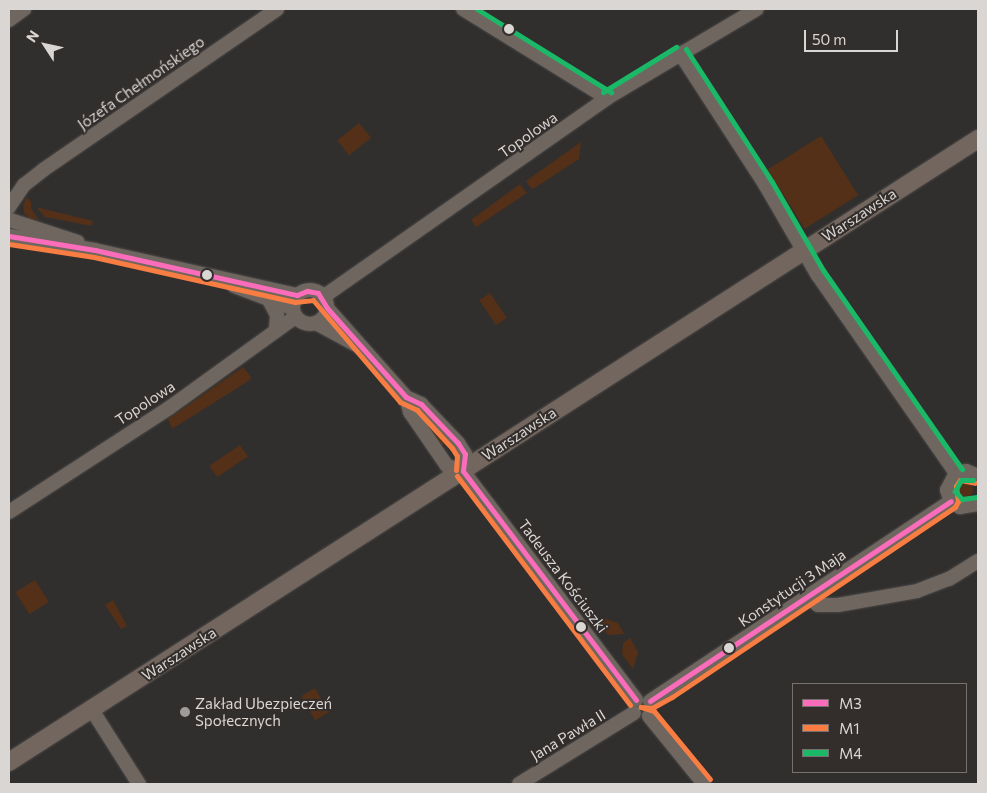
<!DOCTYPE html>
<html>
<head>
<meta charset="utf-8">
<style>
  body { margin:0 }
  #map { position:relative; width:987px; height:793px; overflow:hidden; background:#312f2d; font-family:Commissioner,sans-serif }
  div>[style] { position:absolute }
  .green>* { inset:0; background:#533017; transform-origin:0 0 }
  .round { border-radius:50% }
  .roads { filter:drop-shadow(0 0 1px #4b4a49) drop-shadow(0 0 1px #4b4a49) }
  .minor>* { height:14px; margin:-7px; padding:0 7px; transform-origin:7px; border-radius:7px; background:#706660 }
  .minor>.ring { margin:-7px; padding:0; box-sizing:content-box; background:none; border:14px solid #706660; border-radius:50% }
  .major>* { height:18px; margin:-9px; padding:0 9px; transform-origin:9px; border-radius:9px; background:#72665f }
  .bus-1>* { height:5px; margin:-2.5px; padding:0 2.5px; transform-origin:2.5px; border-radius:2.5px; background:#fb6dba }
  .bus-2>* { height:5px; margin:-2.5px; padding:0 2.5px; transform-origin:2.5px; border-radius:2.5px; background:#f77d43 }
  .bus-3>* { height:5px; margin:-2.5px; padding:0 2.5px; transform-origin:2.5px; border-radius:2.5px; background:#1ab867 }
  .dots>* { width:14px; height:14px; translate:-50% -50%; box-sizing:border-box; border:2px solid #332e2b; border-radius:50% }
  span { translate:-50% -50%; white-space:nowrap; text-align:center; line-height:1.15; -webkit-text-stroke:4px #332e2b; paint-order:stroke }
  .street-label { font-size:15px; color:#d9d6d4 }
  .poi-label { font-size:15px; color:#d9d6d4 }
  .left { translate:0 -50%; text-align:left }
  .frame { position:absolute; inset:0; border:10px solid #d9d6d4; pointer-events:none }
  .legend { position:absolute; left:792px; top:683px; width:175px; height:90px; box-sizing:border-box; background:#332e2b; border:1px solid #75716f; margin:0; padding:6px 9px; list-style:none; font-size:15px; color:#d9d6d4 }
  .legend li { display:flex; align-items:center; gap:10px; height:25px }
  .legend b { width:25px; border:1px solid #75716f }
  .north { position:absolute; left:20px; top:20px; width:50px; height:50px; -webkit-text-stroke:4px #332e2b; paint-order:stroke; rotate:305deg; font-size:14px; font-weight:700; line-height:20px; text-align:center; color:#d9d6d4 }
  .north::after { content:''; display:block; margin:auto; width:18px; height:22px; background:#d9d6d4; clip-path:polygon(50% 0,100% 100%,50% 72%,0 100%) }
  .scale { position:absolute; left:804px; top:30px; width:94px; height:22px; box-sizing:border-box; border:2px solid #d9d6d4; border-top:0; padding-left:6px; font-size:15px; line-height:18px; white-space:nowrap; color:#d9d6d4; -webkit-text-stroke:4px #332e2b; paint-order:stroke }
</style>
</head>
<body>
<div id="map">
  <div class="green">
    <i style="left:359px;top:123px;width:19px;height:28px;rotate:51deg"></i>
    <i style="left:821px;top:136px;width:70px;height:63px;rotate:58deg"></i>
    <i style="clip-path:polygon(581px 142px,579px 159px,533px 189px,530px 187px,526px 181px)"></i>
    <i style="clip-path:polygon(520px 184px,527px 193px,476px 227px,471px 220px)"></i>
    <i style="clip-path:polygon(27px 197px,31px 202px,31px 208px,39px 220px,28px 218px,24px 212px,23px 205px)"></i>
    <i style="clip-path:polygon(36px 207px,93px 221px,92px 226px,45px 217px)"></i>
    <i style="left:490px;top:293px;width:30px;height:13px;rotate:56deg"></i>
    <i style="clip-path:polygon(243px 367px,251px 377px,250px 380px,172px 429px,168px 419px)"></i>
    <i style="clip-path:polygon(414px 407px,415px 407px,447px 442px,442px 446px)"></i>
    <i style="left:240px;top:445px;width:14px;height:37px;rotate:56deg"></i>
    <i class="round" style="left:959px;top:483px;width:14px;height:14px"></i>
    <i style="left:35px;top:580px;width:26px;height:23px;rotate:58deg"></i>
    <i style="clip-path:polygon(113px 600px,127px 626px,121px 629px,105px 605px)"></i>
    <i style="clip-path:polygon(603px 618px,618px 623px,624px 634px,608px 635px,595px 619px)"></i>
    <i style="clip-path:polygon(630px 638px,638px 652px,633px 669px,622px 654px,623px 643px)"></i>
    <i style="left:315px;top:688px;width:28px;height:16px;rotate:60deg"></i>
  </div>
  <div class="roads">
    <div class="minor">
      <i style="left:463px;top:9px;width:169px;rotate:31.7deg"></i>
      <i style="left:9px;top:20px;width:19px;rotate:-36deg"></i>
      <i style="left:680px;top:53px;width:158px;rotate:57.1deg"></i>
      <i style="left:766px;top:186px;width:102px;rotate:59.9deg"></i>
      <i style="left:817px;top:274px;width:243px;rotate:55.1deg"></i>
      <i style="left:9px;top:207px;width:27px;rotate:-56deg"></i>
      <i style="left:24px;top:185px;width:24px;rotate:-38deg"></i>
      <i style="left:43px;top:170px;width:284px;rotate:-34.5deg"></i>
      <i style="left:10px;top:220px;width:71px;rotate:17.9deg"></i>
      <i style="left:9px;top:236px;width:87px;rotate:9.2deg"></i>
      <i style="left:95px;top:250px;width:207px;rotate:12.6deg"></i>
      <i style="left:234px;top:286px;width:62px;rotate:20.8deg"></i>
      <i class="ring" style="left:293px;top:290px;width:20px;height:20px"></i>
      <i style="left:323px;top:297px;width:347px;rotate:-35deg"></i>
      <i style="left:607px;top:98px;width:174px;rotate:-30.7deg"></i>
      <i style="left:269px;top:300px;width:17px;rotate:62deg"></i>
      <i style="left:277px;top:315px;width:16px;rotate:94deg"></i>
      <i style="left:327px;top:308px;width:119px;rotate:48.4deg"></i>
      <i style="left:406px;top:397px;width:17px;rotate:25deg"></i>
      <i style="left:421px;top:404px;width:54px;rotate:46.5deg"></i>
      <i style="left:458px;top:443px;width:13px;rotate:58deg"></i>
      <i style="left:465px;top:454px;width:17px;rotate:97deg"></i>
      <i style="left:316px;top:323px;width:50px;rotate:28.6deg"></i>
      <i style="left:406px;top:397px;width:16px;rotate:75deg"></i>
      <i style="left:410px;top:412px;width:65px;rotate:55.6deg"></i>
      <i style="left:447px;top:466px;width:17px;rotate:17deg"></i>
      <i style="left:463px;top:471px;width:287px;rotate:52.9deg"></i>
      <i style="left:978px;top:476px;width:13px;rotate:-157deg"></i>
      <i style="left:966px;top:471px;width:10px;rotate:169deg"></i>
      <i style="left:956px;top:473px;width:19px;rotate:118deg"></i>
      <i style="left:947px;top:490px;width:12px;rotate:70deg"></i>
      <i style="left:951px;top:501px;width:11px;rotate:34deg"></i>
      <i style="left:960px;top:507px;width:18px;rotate:-9deg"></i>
      <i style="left:9px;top:512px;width:191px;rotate:-33deg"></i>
      <i style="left:169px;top:408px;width:155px;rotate:-35.8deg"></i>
      <i style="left:809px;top:597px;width:12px;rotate:42deg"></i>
      <i style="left:818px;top:605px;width:20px"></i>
      <i style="left:838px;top:605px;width:80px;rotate:-10deg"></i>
      <i style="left:917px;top:591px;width:34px;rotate:-21deg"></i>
      <i style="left:949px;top:579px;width:34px;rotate:-32deg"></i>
      <i style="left:650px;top:701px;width:361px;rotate:-33.6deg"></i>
      <i style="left:92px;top:710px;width:88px;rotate:57.6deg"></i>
      <i style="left:649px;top:716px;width:87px;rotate:51deg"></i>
      <i style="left:519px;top:784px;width:135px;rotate:-31.7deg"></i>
    </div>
    <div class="major">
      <i style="left:9px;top:762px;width:1152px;rotate:-32.74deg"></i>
    </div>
  </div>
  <div class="bus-1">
    <i style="left:9px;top:236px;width:87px;rotate:9.2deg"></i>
    <i style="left:95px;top:250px;width:207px;rotate:12.6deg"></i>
    <i style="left:297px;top:295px;width:11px;rotate:-22deg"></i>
    <i style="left:307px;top:291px;width:11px;rotate:10deg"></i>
    <i style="left:318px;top:293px;width:17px;rotate:59deg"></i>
    <i style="left:327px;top:308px;width:119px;rotate:48.4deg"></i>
    <i style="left:406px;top:397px;width:17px;rotate:25deg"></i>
    <i style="left:421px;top:404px;width:54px;rotate:46.5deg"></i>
    <i style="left:458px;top:443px;width:13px;rotate:58deg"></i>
    <i style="left:465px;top:454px;width:17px;rotate:97deg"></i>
    <i style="left:463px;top:471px;width:287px;rotate:52.9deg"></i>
    <i style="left:650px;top:701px;width:361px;rotate:-33.6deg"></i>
  </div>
  <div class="bus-2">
    <i style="left:9px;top:244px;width:86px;rotate:8.7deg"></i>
    <i style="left:94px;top:257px;width:206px;rotate:12.6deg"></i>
    <i style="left:295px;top:302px;width:18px;rotate:-6deg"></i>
    <i style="left:313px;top:300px;width:134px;rotate:49.5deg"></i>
    <i style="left:400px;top:402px;width:19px;rotate:25deg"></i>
    <i style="left:417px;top:410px;width:52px;rotate:47.4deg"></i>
    <i style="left:452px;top:448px;width:9px;rotate:58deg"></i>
    <i style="left:457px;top:456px;width:14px;rotate:94deg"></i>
    <i style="left:457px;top:476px;width:287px;rotate:52.9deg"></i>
    <i style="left:710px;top:779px;width:88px;rotate:-129.5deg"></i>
    <i style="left:654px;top:711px;width:14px;rotate:-163deg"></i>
    <i style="left:641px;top:707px;width:11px;rotate:5deg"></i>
    <i style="left:652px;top:708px;width:23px;rotate:-29deg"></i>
    <i style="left:672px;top:697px;width:341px;rotate:-33.9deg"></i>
    <i style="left:955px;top:507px;width:7px;rotate:-63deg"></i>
    <i style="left:958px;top:501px;width:15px;rotate:-98deg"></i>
    <i style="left:956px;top:486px;width:7px;rotate:-56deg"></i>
    <i style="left:960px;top:480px;width:15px;rotate:11deg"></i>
  </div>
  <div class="bus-3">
    <i style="left:477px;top:9px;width:158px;rotate:31.8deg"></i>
    <i style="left:686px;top:49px;width:158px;rotate:57.1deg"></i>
    <i style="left:772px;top:182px;width:102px;rotate:59.9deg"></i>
    <i style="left:823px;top:270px;width:243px;rotate:55.1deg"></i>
    <i style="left:603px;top:92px;width:86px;rotate:-31.7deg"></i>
    <i style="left:973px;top:480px;width:12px;rotate:180deg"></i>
    <i style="left:961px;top:480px;width:13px;rotate:119deg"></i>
    <i style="left:955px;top:491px;width:11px;rotate:49deg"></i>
    <i style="left:962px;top:499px;width:15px;rotate:-8deg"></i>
  </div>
  <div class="dots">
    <i style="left:509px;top:29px;background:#d9d6d4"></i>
    <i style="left:207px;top:275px;background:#d9d6d4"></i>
    <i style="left:581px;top:627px;background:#d9d6d4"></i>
    <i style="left:729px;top:648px;background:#d9d6d4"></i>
    <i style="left:185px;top:712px;background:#9e9c9a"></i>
  </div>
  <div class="street-label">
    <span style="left:141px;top:83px;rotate:-35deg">Józefa Chełmońskiego</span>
    <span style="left:528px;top:135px;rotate:-35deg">Topolowa</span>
    <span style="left:859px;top:215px;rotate:-33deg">Warszawska</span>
    <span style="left:145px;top:403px;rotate:-33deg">Topolowa</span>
    <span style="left:519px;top:434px;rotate:-33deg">Warszawska</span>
    <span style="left:563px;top:576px;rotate:53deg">Tadeusza Kościuszki</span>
    <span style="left:792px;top:588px;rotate:-34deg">Konstytucji 3 Maja</span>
    <span style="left:179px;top:654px;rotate:-33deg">Warszawska</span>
    <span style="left:568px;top:735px;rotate:-31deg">Jana Pawła II</span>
  </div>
  <div class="poi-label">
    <span class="left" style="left:195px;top:712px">Zakład Ubezpieczeń<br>Społecznych</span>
  </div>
  <div class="frame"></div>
  <ul class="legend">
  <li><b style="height:6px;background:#fb6dba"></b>M3</li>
  <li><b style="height:6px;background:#f77d43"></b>M1</li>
  <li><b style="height:6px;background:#1ab867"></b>M4</li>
  </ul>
  <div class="north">N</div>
  <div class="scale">50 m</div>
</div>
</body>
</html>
